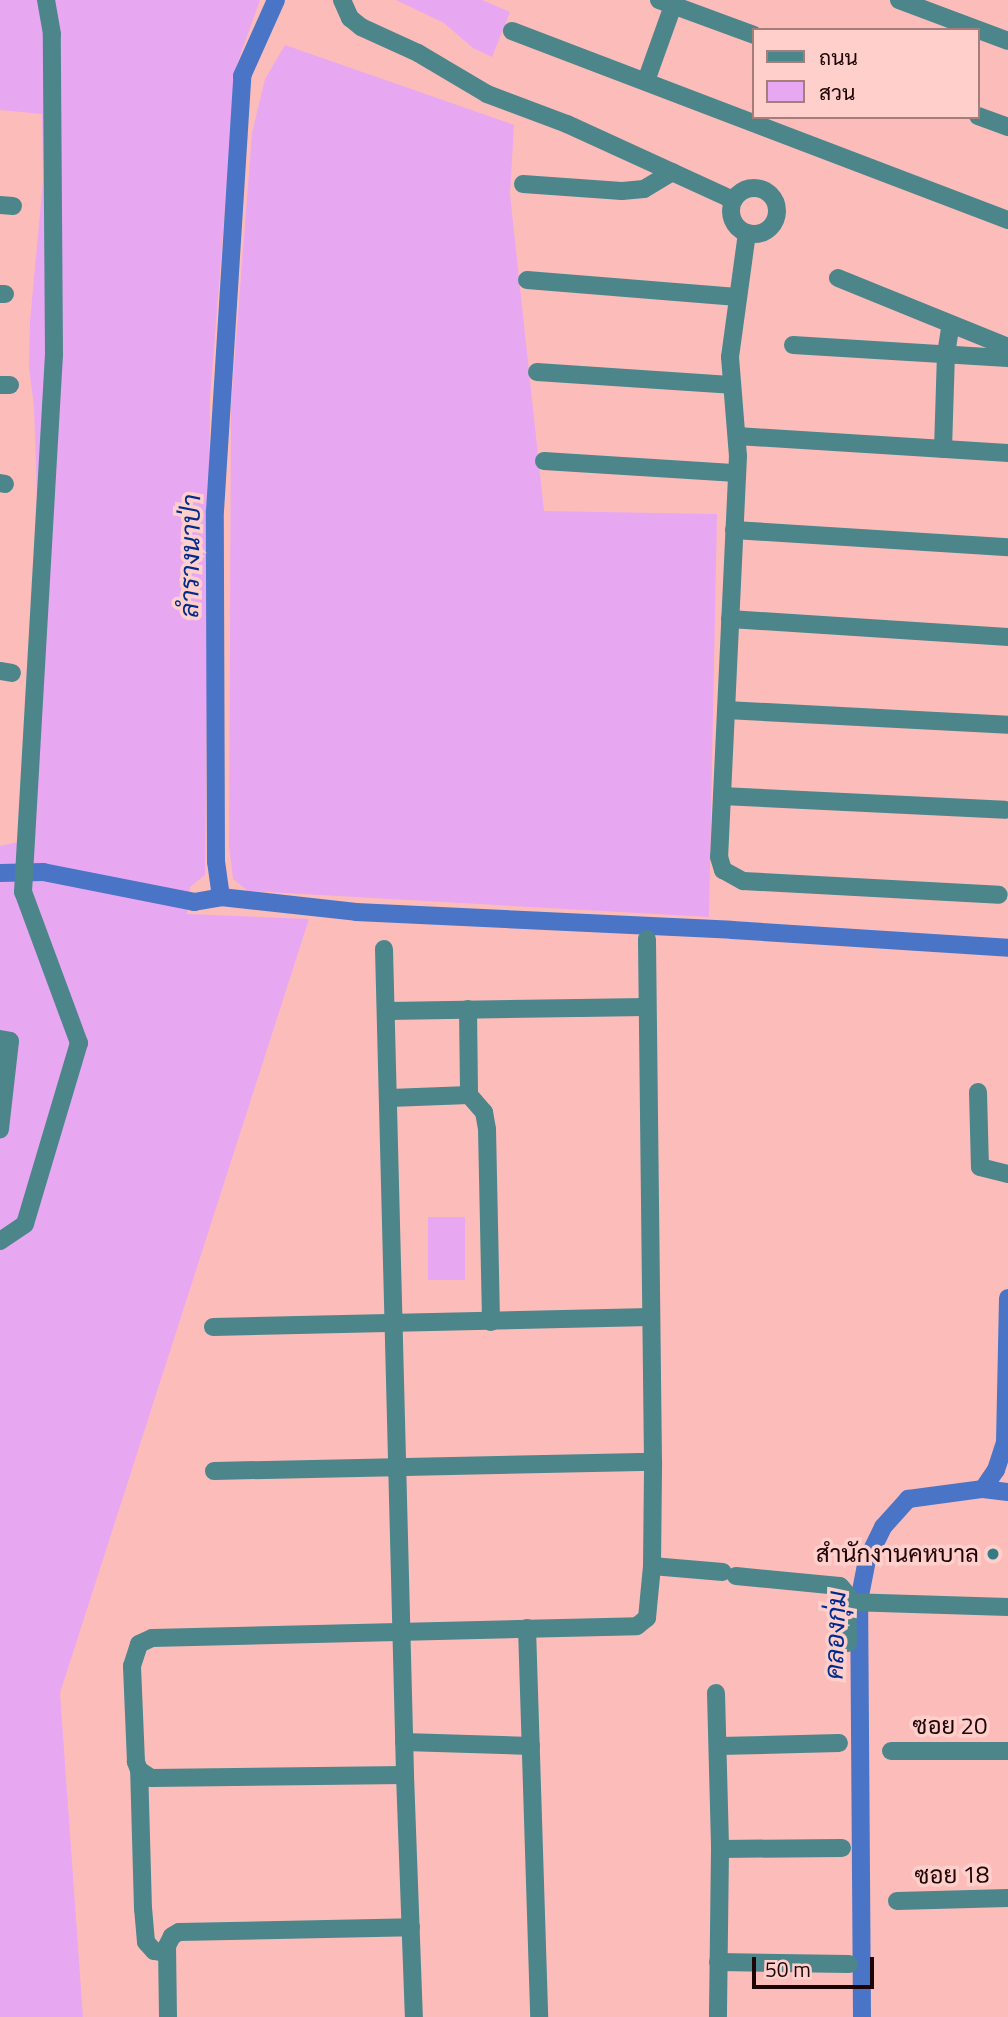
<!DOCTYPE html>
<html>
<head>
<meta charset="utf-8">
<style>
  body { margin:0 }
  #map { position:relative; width:1008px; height:2017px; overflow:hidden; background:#fcbdba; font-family:"Titillium Web",Sarabun,sans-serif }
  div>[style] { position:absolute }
  .green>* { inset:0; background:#e8a7f1; transform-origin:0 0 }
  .canal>* { height:18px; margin:-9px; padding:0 9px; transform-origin:9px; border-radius:9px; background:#4a75c7 }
  .minor>* { height:18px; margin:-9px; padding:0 9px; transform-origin:9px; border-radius:9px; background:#4c868b }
  .minor>.ring { margin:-9px; padding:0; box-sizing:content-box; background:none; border:18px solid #4c868b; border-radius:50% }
  .dots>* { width:19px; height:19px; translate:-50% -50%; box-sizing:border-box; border:4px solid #ffcfcc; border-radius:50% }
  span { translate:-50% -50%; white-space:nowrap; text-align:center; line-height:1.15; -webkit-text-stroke:7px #ffcfcc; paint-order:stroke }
  .poi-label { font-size:24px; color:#1e0505 }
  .right { translate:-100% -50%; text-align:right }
  .street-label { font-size:24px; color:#1e0505 }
  .water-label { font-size:26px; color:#002b8c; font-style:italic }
  .legend { position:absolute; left:752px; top:28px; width:228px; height:91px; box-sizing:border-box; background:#ffcfcc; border:2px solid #a57e7c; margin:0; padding:9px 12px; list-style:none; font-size:21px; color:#1e0505 }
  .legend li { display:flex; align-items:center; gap:14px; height:35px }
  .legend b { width:35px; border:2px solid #a57e7c }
  .scale { position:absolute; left:752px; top:1957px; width:122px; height:32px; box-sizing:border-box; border:4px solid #1e0505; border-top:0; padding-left:9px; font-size:21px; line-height:24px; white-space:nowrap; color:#1e0505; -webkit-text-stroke:5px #ffcfcc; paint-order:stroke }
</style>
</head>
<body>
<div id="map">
  <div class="green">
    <i style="clip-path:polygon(0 0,260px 0,236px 67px,210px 399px,205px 875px,190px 887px,187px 914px,309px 919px,60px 1693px,83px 2017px,0 2017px,0 846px,23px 841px,40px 592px,34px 407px,29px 367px,30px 321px,43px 181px,42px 114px,0 110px)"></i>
    <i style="clip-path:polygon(396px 0,482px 0,510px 12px,492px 57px,473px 48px,444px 23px)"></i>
    <i style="clip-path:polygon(285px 45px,514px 125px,510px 194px,544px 511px,717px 514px,709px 917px,248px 891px,233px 879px,229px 846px,231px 406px,252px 133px,265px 79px)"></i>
    <i style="left:428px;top:1217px;width:37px;height:63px"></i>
  </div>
  <div class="canal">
    <i style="left:0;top:873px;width:43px;rotate:-1.3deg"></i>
    <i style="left:43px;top:872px;width:154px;rotate:11.2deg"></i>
    <i style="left:194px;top:902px;width:27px;rotate:-10deg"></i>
    <i style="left:221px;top:897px;width:35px;rotate:-98deg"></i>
    <i style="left:216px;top:862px;width:351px;rotate:-90.2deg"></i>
    <i style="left:215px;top:511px;width:436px;rotate:-86.4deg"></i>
    <i style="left:242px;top:76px;width:83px;rotate:-65.9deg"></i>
    <i style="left:221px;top:897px;width:136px;rotate:6.3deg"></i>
    <i style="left:356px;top:912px;width:376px;rotate:2.7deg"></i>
    <i style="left:732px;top:930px;width:277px;rotate:3.7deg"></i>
    <i style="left:983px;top:1489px;width:25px;rotate:7deg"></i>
    <i style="left:862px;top:2017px;width:416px;rotate:-90.4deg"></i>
    <i style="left:859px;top:1601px;width:42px;rotate:-79deg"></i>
    <i style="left:867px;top:1560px;width:37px;rotate:-64deg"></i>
    <i style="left:883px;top:1527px;width:38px;rotate:-48deg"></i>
    <i style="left:908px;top:1499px;width:76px;rotate:-7.6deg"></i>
    <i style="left:983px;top:1489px;width:23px;rotate:-56deg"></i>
    <i style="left:996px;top:1470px;width:29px;rotate:-72deg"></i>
    <i style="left:1005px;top:1442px;width:144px;rotate:-88.8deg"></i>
  </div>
  <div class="minor">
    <i style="left:342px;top:0;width:20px;rotate:66deg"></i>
    <i style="left:350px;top:18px;width:14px;rotate:39deg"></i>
    <i style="left:361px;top:27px;width:63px;rotate:24.5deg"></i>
    <i style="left:418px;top:53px;width:80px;rotate:30.7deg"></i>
    <i style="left:487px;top:94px;width:85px;rotate:20.6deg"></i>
    <i style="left:567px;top:124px;width:183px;rotate:24.6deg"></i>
    <i style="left:659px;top:0;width:101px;rotate:20.2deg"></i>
    <i style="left:899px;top:0;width:116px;rotate:20.6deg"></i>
    <i style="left:512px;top:31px;width:531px;rotate:20.86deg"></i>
    <i style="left:646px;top:81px;width:86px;rotate:-70.3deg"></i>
    <i style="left:978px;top:116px;width:32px;rotate:20deg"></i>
    <i style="left:523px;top:184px;width:99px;rotate:4deg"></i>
    <i style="left:622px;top:191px;width:22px;rotate:-5deg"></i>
    <i style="left:644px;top:189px;width:33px;rotate:-31deg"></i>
    <i class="ring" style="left:731px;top:188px;width:28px;height:28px"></i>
    <i style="left:0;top:205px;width:13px;rotate:4deg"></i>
    <i style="left:747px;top:233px;width:125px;rotate:97.8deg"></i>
    <i style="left:730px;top:357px;width:99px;rotate:85.4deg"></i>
    <i style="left:738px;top:456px;width:401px;rotate:92.7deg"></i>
    <i style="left:719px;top:857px;width:14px;rotate:73deg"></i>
    <i style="left:723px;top:870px;width:23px;rotate:29deg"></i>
    <i style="left:743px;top:881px;width:256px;rotate:3.1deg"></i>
    <i style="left:838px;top:278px;width:183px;rotate:22.1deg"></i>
    <i style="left:527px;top:280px;width:211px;rotate:4.6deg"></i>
    <i style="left:0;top:294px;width:5px"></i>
    <i style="left:793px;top:345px;width:215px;rotate:3.5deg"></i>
    <i style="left:537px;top:372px;width:194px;rotate:3.8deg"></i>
    <i style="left:0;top:385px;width:10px"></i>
    <i style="left:737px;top:436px;width:272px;rotate:3.6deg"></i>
    <i style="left:943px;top:449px;width:95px;rotate:-88.2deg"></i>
    <i style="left:946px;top:354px;width:30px;rotate:-81deg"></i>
    <i style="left:544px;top:461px;width:193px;rotate:3.6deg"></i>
    <i style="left:0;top:483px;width:5px;rotate:11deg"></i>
    <i style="left:734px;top:530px;width:275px;rotate:3.6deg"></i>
    <i style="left:730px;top:619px;width:279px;rotate:3.7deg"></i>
    <i style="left:0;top:671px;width:12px;rotate:9deg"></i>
    <i style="left:726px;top:710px;width:282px;rotate:3deg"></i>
    <i style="left:722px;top:796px;width:283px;rotate:2.8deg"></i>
    <i style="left:384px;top:949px;width:826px;rotate:88.54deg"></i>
    <i style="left:405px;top:1775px;width:242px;rotate:87.9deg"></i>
    <i style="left:468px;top:1009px;width:86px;rotate:89.3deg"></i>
    <i style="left:388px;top:1011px;width:258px;rotate:-0.9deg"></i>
    <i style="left:0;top:1039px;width:10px;rotate:11deg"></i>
    <i style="left:10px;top:1041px;width:89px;rotate:96.5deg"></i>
    <i style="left:978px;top:1092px;width:75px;rotate:88.5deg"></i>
    <i style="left:980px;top:1167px;width:29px;rotate:14deg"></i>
    <i style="left:390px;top:1098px;width:79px;rotate:-2.2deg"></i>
    <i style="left:469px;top:1095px;width:23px;rotate:49deg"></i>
    <i style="left:484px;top:1112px;width:17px;rotate:80deg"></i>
    <i style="left:487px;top:1129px;width:193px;rotate:88.8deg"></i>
    <i style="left:0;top:1241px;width:30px;rotate:-34deg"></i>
    <i style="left:25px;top:1224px;width:189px;rotate:-73.4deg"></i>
    <i style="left:79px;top:1043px;width:161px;rotate:-110.3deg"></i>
    <i style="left:23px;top:892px;width:538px;rotate:-86.7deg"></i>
    <i style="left:54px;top:355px;width:321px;rotate:-90.4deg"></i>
    <i style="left:52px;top:34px;width:35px;rotate:-100deg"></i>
    <i style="left:213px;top:1327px;width:437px;rotate:-1.3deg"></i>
    <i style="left:214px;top:1471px;width:439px;rotate:-1.2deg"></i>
    <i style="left:652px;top:1566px;width:71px;rotate:4.8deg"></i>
    <i style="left:736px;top:1576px;width:104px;rotate:5.5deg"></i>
    <i style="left:840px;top:1586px;width:11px;rotate:49deg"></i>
    <i style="left:847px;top:1594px;width:49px;rotate:88.8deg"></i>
    <i style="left:848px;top:1602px;width:160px;rotate:1.8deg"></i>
    <i style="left:527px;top:1628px;width:389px;rotate:88.2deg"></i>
    <i style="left:716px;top:1693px;width:156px;rotate:88.5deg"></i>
    <i style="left:720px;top:1849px;width:168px;rotate:90.7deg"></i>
    <i style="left:404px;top:1742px;width:127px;rotate:1.8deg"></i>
    <i style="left:719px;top:1746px;width:120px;rotate:-1.4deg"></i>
    <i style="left:891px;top:1751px;width:117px"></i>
    <i style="left:139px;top:1770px;width:14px;rotate:34deg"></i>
    <i style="left:151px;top:1778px;width:254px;rotate:-0.7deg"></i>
    <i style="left:720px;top:1849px;width:122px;rotate:-0.5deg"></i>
    <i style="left:897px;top:1901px;width:111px;rotate:-1.5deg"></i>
    <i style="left:167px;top:1953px;width:13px;rotate:-171deg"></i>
    <i style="left:154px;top:1951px;width:12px;rotate:-132deg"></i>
    <i style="left:146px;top:1942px;width:33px;rotate:-95deg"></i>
    <i style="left:143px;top:1909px;width:139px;rotate:-91.6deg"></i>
    <i style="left:139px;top:1770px;width:9px;rotate:-111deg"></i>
    <i style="left:136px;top:1762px;width:96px;rotate:-92.4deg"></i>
    <i style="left:132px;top:1666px;width:23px;rotate:-72deg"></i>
    <i style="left:139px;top:1644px;width:14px;rotate:-25deg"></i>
    <i style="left:152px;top:1638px;width:485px;rotate:-1.4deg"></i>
    <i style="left:637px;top:1626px;width:13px;rotate:-39deg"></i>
    <i style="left:647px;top:1618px;width:52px;rotate:-84.5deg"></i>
    <i style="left:652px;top:1566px;width:104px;rotate:-89.4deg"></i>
    <i style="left:653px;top:1462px;width:523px;rotate:-90.66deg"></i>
    <i style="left:718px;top:1962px;width:131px;rotate:0.9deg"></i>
    <i style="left:168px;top:2017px;width:71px;rotate:-90.8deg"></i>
    <i style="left:167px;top:1946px;width:11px;rotate:-63deg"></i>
    <i style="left:172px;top:1936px;width:8px;rotate:-30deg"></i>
    <i style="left:179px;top:1932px;width:232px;rotate:-1.2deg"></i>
  </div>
  <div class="dots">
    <i style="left:993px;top:1554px;background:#337c81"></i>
  </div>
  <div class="poi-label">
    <span class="right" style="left:979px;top:1554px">สำนักงานคหบาล</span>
  </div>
  <div class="street-label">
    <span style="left:950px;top:1726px">ซอย 20</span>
    <span style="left:952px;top:1875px;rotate:-1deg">ซอย 18</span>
  </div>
  <div class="water-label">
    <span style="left:190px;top:556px;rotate:-89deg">ลำรางนาป่า</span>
    <span style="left:835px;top:1635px;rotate:-88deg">คลองกุ่ม</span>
  </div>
  <ul class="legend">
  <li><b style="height:9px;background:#4c868b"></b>ถนน</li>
  <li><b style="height:19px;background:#e8a7f1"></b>สวน</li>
  </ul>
  <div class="scale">50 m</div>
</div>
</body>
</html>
